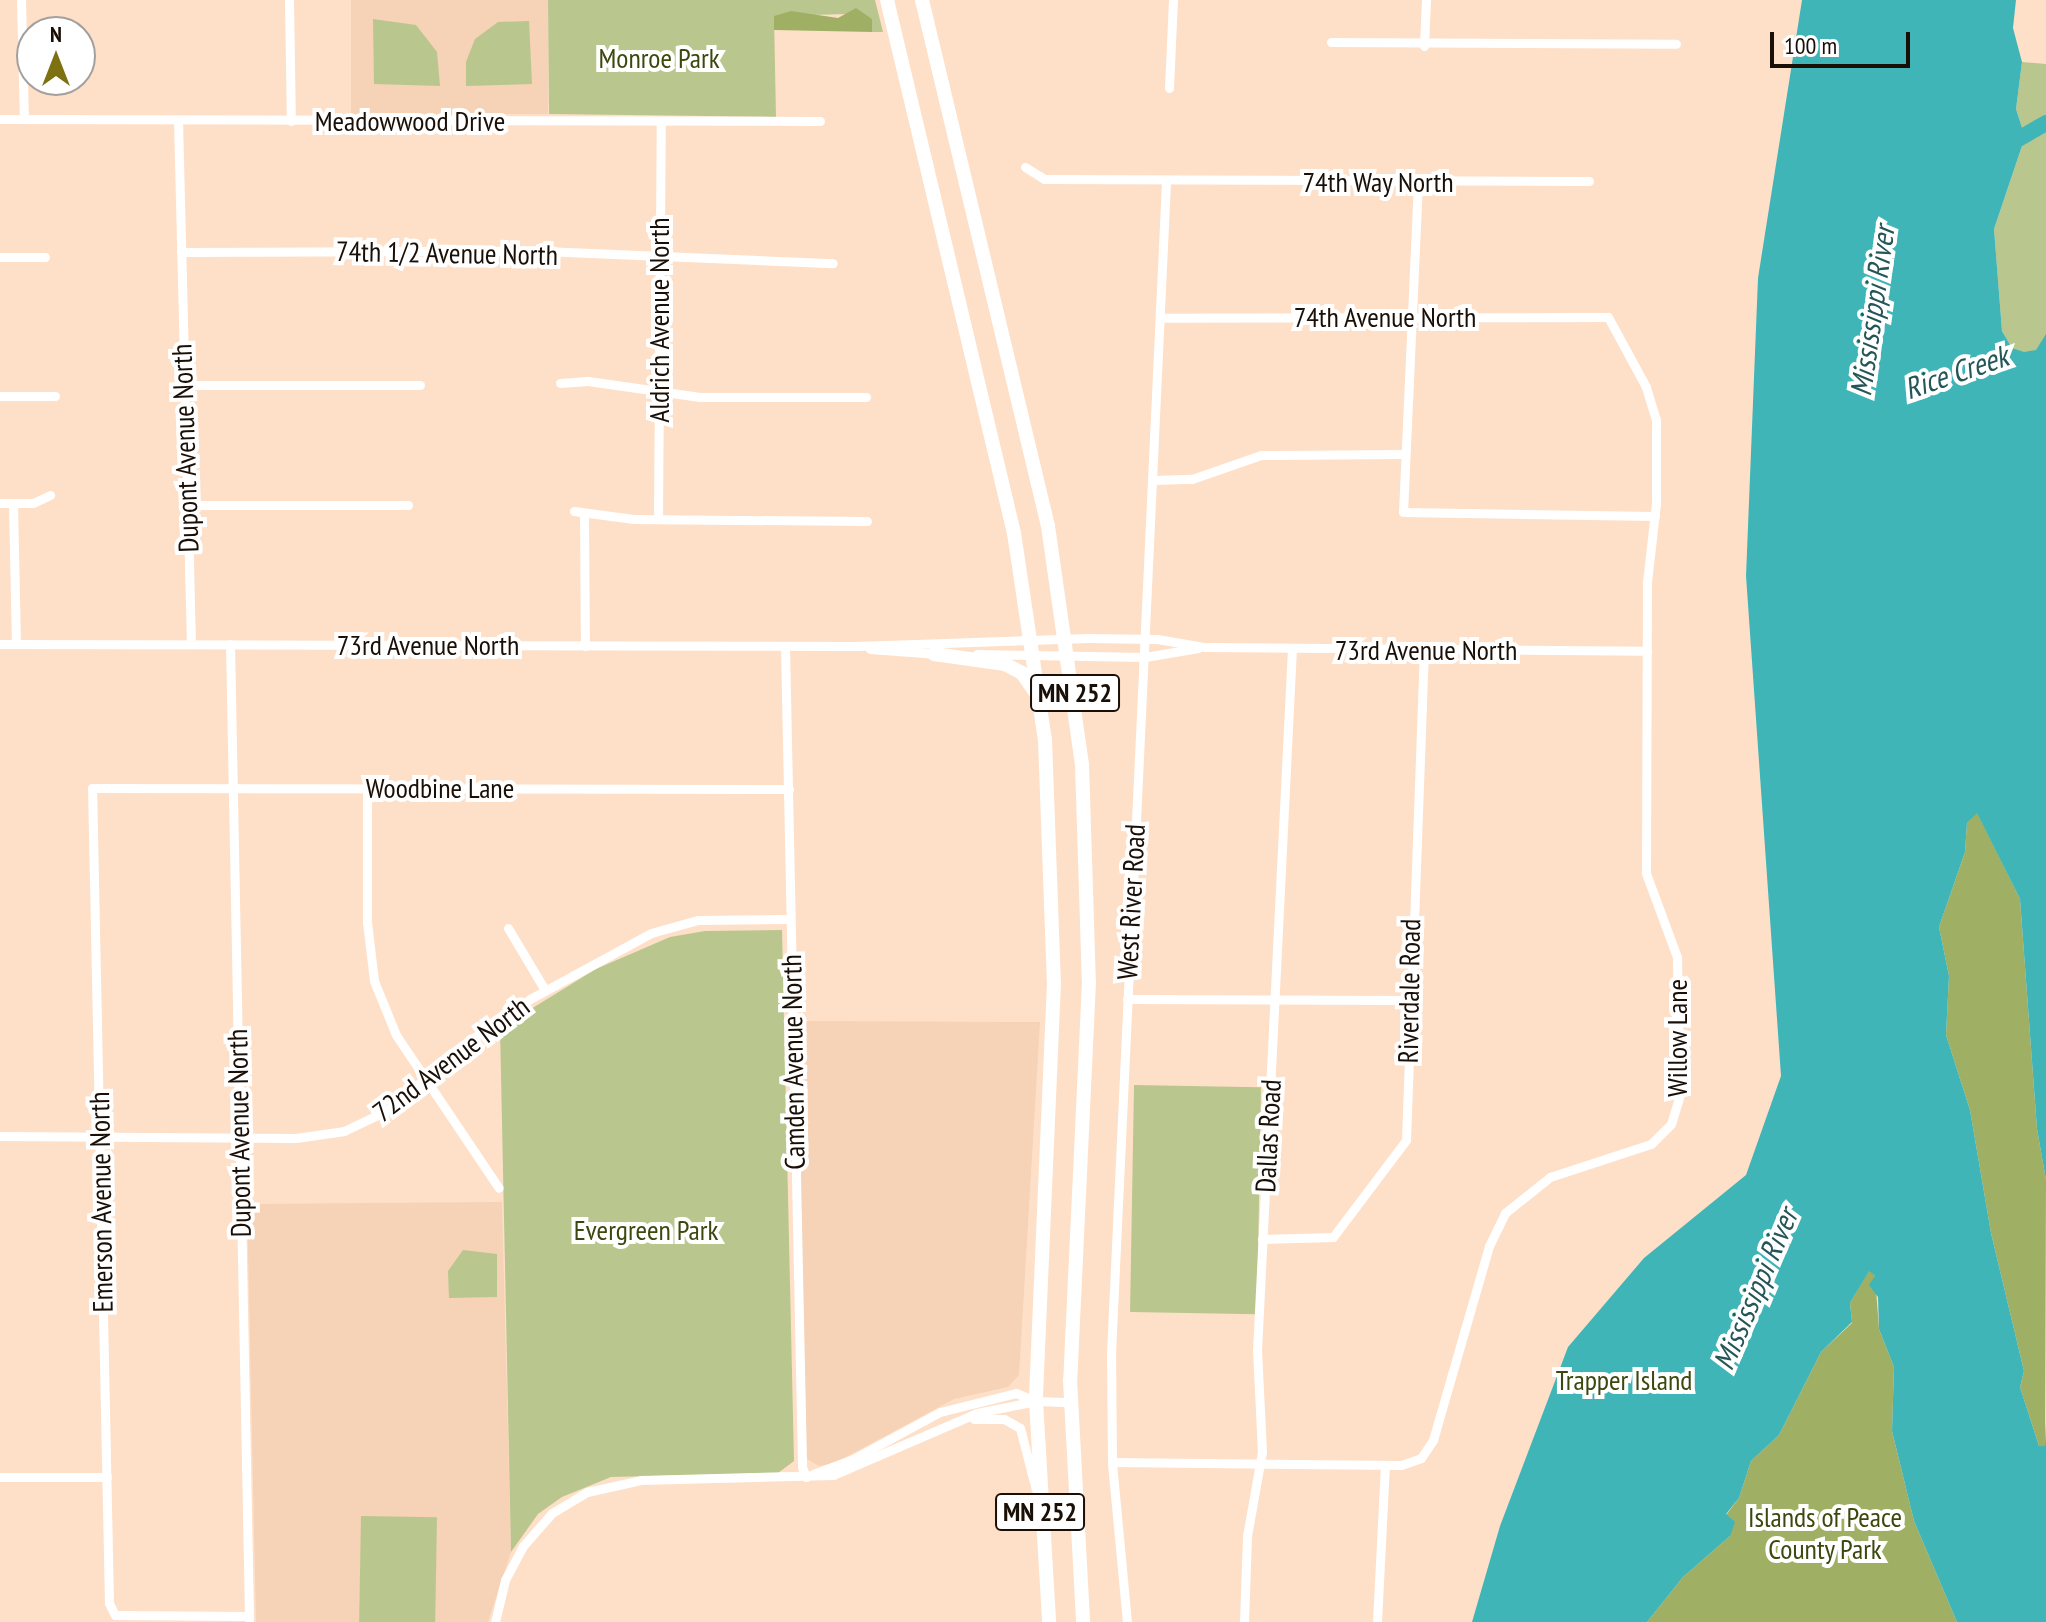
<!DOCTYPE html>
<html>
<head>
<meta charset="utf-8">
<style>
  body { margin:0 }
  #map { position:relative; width:2046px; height:1622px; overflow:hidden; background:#fee0c9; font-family:"PT Sans Narrow",sans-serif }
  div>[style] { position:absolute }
  .built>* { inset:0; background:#f6d2b6; transform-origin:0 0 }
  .green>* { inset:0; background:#b9c78e; transform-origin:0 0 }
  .forest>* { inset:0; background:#9fb064 }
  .water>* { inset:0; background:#40b5b7 }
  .river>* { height:16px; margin:-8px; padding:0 8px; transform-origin:8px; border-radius:8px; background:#40b5b7 }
  .minor>* { height:9px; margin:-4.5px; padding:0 4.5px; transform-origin:4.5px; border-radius:4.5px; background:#fff }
  .highway>* { height:14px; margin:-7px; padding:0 7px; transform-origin:7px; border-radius:7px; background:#fff }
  span { translate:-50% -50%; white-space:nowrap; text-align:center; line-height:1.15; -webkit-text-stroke:8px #fff; paint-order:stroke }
  .shield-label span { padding:2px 6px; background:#fff; border:2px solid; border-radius:6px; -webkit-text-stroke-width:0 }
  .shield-label { font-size:26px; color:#190f07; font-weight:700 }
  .park-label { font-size:28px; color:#3d480e }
  .street-label { font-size:28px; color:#190f07 }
  .water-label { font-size:30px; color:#255657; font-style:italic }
  .north { position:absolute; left:16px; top:16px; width:80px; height:80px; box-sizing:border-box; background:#fff; border:2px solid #a39f9c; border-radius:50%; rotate:0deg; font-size:22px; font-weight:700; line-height:32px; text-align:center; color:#190f07 }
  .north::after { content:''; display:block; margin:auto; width:28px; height:36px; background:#7d7112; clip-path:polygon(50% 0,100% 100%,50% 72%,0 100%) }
  .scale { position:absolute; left:1770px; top:32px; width:140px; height:36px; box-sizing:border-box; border:4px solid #190f07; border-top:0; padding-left:10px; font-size:24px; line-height:28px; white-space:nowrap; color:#190f07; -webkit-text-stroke:6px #fff; paint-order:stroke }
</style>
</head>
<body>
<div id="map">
  <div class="built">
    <i style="left:351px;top:0;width:197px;height:114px"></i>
    <i style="clip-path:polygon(795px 1021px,1040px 1022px,1019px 1375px,1008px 1387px,954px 1399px,835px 1463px,819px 1466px,807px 1459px)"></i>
    <i style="clip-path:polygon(502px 1202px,511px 1552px,488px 1622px,256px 1622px,247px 1204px)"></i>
  </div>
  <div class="green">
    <i style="clip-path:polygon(548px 0,875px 0,883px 32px,872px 32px,872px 19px,848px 14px,774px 16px,776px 117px,549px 114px)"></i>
    <i style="clip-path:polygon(373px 19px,416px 25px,437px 52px,440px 86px,374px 84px)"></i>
    <i style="clip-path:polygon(529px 21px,532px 84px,466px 86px,466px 62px,475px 39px,498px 22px)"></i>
    <i style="clip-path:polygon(2022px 62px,2046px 64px,2046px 364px,2012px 348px,2002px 331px,1994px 229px,2025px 137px,2016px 109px)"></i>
    <i style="clip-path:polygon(782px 930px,794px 1461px,778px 1473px,611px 1477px,562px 1497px,538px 1514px,511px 1552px,500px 1028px,596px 969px,670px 937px,705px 931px)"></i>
    <i style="left:1134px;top:1085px;width:127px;height:227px;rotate:1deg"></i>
    <i style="clip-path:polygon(463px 1250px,497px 1254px,497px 1297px,449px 1298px,448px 1271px)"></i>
    <i style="left:361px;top:1516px;width:76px;height:106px;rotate:1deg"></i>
  </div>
  <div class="forest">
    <i style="clip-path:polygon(856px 8px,872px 19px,872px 32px,774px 30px,774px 16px,791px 11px,838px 18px)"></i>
    <i style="clip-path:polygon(1977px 812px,2020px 899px,2037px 1129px,2046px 1180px,2045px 1446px,2039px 1446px,2020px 1387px,2024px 1371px,1991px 1233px,1970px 1110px,1946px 1035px,1949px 976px,1939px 927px,1965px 852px,1967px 823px)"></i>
    <i style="clip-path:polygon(1869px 1270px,1875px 1276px,1879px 1329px,1894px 1367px,1892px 1431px,1914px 1521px,1957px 1622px,1647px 1622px,1683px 1577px,1730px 1536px,1726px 1515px,1739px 1498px,1751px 1461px,1779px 1435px,1821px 1352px,1852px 1323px,1850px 1303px)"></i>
  </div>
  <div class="water">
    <i style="clip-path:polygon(1802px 0,2016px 0,2013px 28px,2022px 62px,2016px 109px,2025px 137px,1994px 229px,2002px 331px,2012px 348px,2024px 352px,2036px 350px,2046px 334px,2046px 1180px,2037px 1129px,2020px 899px,1977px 813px,1967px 823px,1965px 852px,1939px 927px,1949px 976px,1946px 1035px,1970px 1110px,1991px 1233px,2024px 1371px,2020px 1387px,2039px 1446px,2045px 1446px,2046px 1422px,2046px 1622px,1957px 1622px,1914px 1521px,1892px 1431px,1894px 1367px,1879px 1329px,1878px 1297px,1869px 1285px,1875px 1276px,1869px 1271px,1850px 1303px,1852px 1322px,1821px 1352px,1779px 1435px,1751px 1461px,1739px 1498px,1726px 1514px,1735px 1522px,1730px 1536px,1683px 1577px,1647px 1622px,1472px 1622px,1500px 1526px,1568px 1347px,1644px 1258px,1746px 1175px,1781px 1076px,1746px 576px,1758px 278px)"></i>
  </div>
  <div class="river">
    <i style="left:2006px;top:146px;width:46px;rotate:-29.9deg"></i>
  </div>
  <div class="minor">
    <i style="left:21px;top:0;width:119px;rotate:88.6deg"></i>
    <i style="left:289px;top:0;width:121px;rotate:89.1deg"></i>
    <i style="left:1331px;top:42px;width:345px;rotate:0.3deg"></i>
    <i style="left:1424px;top:46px;width:46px;rotate:-87.5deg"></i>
    <i style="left:1169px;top:88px;width:88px;rotate:-87.4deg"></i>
    <i style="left:0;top:119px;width:820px;rotate:0.14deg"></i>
    <i style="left:178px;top:120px;width:524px;rotate:88.58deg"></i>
    <i style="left:1025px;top:167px;width:22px;rotate:32deg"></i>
    <i style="left:1044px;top:179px;width:545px;rotate:0.21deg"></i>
    <i style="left:1418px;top:182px;width:330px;rotate:92.6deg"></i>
    <i style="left:1403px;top:512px;width:252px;rotate:0.9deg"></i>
    <i style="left:181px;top:252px;width:362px;rotate:-0.2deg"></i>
    <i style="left:543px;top:251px;width:290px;rotate:2.4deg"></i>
    <i style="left:0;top:257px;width:45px"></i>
    <i style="left:560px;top:383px;width:28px;rotate:-4deg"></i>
    <i style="left:588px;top:381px;width:113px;rotate:8.1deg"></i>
    <i style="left:700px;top:397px;width:166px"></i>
    <i style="left:183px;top:385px;width:237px"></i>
    <i style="left:0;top:396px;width:55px"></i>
    <i style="left:1154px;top:480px;width:38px;rotate:-2deg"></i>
    <i style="left:1192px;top:479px;width:73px;rotate:-19.2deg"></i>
    <i style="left:1261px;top:455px;width:144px;rotate:-0.4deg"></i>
    <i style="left:0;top:503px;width:33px"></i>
    <i style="left:33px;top:503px;width:19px;rotate:-25deg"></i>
    <i style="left:13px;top:503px;width:141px;rotate:88.8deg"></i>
    <i style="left:187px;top:505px;width:221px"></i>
    <i style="left:574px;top:511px;width:60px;rotate:7.7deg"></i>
    <i style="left:633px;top:519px;width:234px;rotate:0.5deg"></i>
    <i style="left:584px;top:514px;width:132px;rotate:89.6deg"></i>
    <i style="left:658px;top:519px;width:398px;rotate:-89.6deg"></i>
    <i style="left:0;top:644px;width:857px;rotate:0.13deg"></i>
    <i style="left:857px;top:646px;width:231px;rotate:-2deg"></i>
    <i style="left:1088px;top:638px;width:69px;rotate:0.8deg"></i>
    <i style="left:1157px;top:639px;width:49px;rotate:9.5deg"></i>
    <i style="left:1205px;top:647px;width:442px;rotate:0.5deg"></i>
    <i style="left:230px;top:644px;width:975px;rotate:88.88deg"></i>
    <i style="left:785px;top:646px;width:821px;rotate:88.81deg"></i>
    <i style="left:802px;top:1467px;width:11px;rotate:68deg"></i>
    <i style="left:870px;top:649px;width:68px;rotate:4.2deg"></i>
    <i style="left:977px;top:654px;width:168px;rotate:1deg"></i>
    <i style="left:1145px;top:657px;width:54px;rotate:-9.6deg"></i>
    <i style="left:367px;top:788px;width:134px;rotate:90deg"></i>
    <i style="left:367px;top:922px;width:59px;rotate:83.2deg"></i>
    <i style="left:374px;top:981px;width:58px;rotate:67.8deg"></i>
    <i style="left:396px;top:1035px;width:184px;rotate:56.1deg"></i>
    <i style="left:508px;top:928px;width:72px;rotate:59.2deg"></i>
    <i style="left:1127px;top:999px;width:280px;rotate:0.2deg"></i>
    <i style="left:0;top:1136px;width:296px;rotate:0.4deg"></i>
    <i style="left:296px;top:1138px;width:49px;rotate:-8.3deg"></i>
    <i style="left:344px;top:1131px;width:49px;rotate:-25.5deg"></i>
    <i style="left:388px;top:1110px;width:106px;rotate:-40.4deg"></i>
    <i style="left:469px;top:1041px;width:74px;rotate:-34.5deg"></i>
    <i style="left:530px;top:999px;width:138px;rotate:-28.6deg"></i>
    <i style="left:651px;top:933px;width:49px;rotate:-15.5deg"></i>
    <i style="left:698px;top:920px;width:92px;rotate:-0.6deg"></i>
    <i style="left:1262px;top:1239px;width:71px;rotate:-1.6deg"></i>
    <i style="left:1333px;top:1237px;width:121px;rotate:-53deg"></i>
    <i style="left:1406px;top:1140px;width:491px;rotate:-87.9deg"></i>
    <i style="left:974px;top:1419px;width:30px"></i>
    <i style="left:1004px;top:1419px;width:18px;rotate:29deg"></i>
    <i style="left:1020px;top:1428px;width:64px;rotate:75.5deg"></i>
    <i style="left:1112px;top:1462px;width:289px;rotate:0.6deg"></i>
    <i style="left:1401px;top:1465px;width:21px;rotate:-19deg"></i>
    <i style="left:1421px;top:1458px;width:22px;rotate:-56deg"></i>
    <i style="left:1433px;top:1440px;width:202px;rotate:-73.9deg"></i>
    <i style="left:1489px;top:1246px;width:37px;rotate:-64deg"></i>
    <i style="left:1505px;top:1213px;width:58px;rotate:-38.7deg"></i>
    <i style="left:1550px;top:1177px;width:106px;rotate:-18.1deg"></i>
    <i style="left:1651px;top:1144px;width:28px;rotate:-45deg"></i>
    <i style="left:1671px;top:1124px;width:28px;rotate:-73deg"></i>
    <i style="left:1679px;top:1097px;width:140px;rotate:-90.8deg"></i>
    <i style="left:1677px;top:957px;width:90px;rotate:-110.3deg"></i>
    <i style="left:1646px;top:873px;width:291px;rotate:-89.8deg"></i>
    <i style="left:1647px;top:582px;width:80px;rotate:-83.5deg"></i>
    <i style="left:1656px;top:503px;width:83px;rotate:-90deg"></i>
    <i style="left:1656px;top:420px;width:34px;rotate:-107deg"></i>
    <i style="left:1646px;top:387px;width:80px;rotate:-118.5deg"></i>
    <i style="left:1608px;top:317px;width:447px;rotate:179.9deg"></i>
    <i style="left:813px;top:1474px;width:43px;rotate:-20.6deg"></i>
    <i style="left:853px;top:1459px;width:99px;rotate:-28.4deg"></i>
    <i style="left:940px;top:1412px;width:78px;rotate:-14deg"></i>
    <i style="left:1016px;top:1393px;width:21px;rotate:23deg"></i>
    <i style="left:0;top:1477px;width:107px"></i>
    <i style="left:249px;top:1616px;width:134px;rotate:-179.6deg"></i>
    <i style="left:115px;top:1615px;width:13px;rotate:-117deg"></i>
    <i style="left:109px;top:1603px;width:815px;rotate:-91.19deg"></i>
    <i style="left:92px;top:788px;width:697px;rotate:0.08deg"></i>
    <i style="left:495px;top:1622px;width:43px;rotate:-76.6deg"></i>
    <i style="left:505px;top:1580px;width:38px;rotate:-62deg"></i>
    <i style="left:523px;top:1546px;width:44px;rotate:-48.7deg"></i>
    <i style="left:552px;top:1513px;width:41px;rotate:-31deg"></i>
    <i style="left:587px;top:1492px;width:55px;rotate:-12.5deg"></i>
    <i style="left:641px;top:1480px;width:192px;rotate:-1.5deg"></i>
    <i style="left:833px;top:1475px;width:157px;rotate:-23.3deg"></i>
    <i style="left:977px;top:1413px;width:60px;rotate:-11.5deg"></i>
    <i style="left:1036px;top:1401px;width:34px;rotate:2deg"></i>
    <i style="left:1127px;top:1622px;width:161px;rotate:-95.4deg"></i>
    <i style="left:1112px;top:1462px;width:109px;rotate:-90.5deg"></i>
    <i style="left:1111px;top:1353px;width:1172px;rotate:-87.31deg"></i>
    <i style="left:1244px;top:1622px;width:86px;rotate:-88deg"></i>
    <i style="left:1247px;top:1536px;width:85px;rotate:-79.9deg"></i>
    <i style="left:1262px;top:1452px;width:101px;rotate:-92.8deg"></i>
    <i style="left:1257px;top:1351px;width:703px;rotate:-87.15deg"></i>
    <i style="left:1377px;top:1622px;width:157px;rotate:-87.1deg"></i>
  </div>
  <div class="highway">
    <i style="left:887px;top:0;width:548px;rotate:76.6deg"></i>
    <i style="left:1014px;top:533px;width:209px;rotate:81.5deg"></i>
    <i style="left:1045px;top:740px;width:243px;rotate:87.9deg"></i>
    <i style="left:1054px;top:983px;width:418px;rotate:92.5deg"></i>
    <i style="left:1036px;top:1401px;width:221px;rotate:86.6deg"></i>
    <i style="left:922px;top:0;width:541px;rotate:76.53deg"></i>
    <i style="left:1048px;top:526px;width:240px;rotate:81.9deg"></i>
    <i style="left:1082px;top:764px;width:218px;rotate:88.2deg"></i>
    <i style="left:1089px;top:982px;width:398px;rotate:92.7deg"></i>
    <i style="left:1070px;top:1380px;width:242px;rotate:86.9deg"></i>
    <i style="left:934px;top:654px;width:72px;rotate:8deg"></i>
    <i style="left:1005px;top:664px;width:19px;rotate:28deg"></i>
    <i style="left:1022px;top:673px;width:24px;rotate:55deg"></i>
  </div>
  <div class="shield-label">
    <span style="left:1075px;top:693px">MN 252</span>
    <span style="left:1040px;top:1512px">MN 252</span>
  </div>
  <div class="park-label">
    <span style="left:659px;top:58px">Monroe Park</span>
    <span style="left:646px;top:1230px">Evergreen Park</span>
    <span style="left:1624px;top:1380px">Trapper Island</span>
    <span style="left:1825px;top:1533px">Islands of Peace<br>County Park</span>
  </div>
  <div class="street-label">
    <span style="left:410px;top:121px">Meadowwood Drive</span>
    <span style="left:1378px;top:182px">74th Way North</span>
    <span style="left:447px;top:253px;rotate:1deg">74th 1/2 Avenue North</span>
    <span style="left:1385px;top:317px">74th Avenue North</span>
    <span style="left:659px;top:320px;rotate:-90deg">Aldrich Avenue North</span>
    <span style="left:185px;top:448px;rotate:-92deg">Dupont Avenue North</span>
    <span style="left:428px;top:645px">73rd Avenue North</span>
    <span style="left:1426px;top:650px">73rd Avenue North</span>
    <span style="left:440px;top:788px">Woodbine Lane</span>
    <span style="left:1131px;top:902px;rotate:-87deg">West River Road</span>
    <span style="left:1409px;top:991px;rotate:-89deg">Riverdale Road</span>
    <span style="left:1677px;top:1038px;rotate:-90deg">Willow Lane</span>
    <span style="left:451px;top:1059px;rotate:-37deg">72nd Avenue North</span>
    <span style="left:793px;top:1062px;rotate:-91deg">Camden Avenue North</span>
    <span style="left:239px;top:1133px;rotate:-91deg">Dupont Avenue North</span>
    <span style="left:1268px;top:1136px;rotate:-87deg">Dallas Road</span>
    <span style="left:101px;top:1202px;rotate:-91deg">Emerson Avenue North</span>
  </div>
  <div class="water-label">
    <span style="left:1872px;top:311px;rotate:-82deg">Mississippi River</span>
    <span style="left:1956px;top:372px;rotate:-19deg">Rice Creek</span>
    <span style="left:1755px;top:1289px;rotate:-67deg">Mississippi River</span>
  </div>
  <div class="north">N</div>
  <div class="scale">100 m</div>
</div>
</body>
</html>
